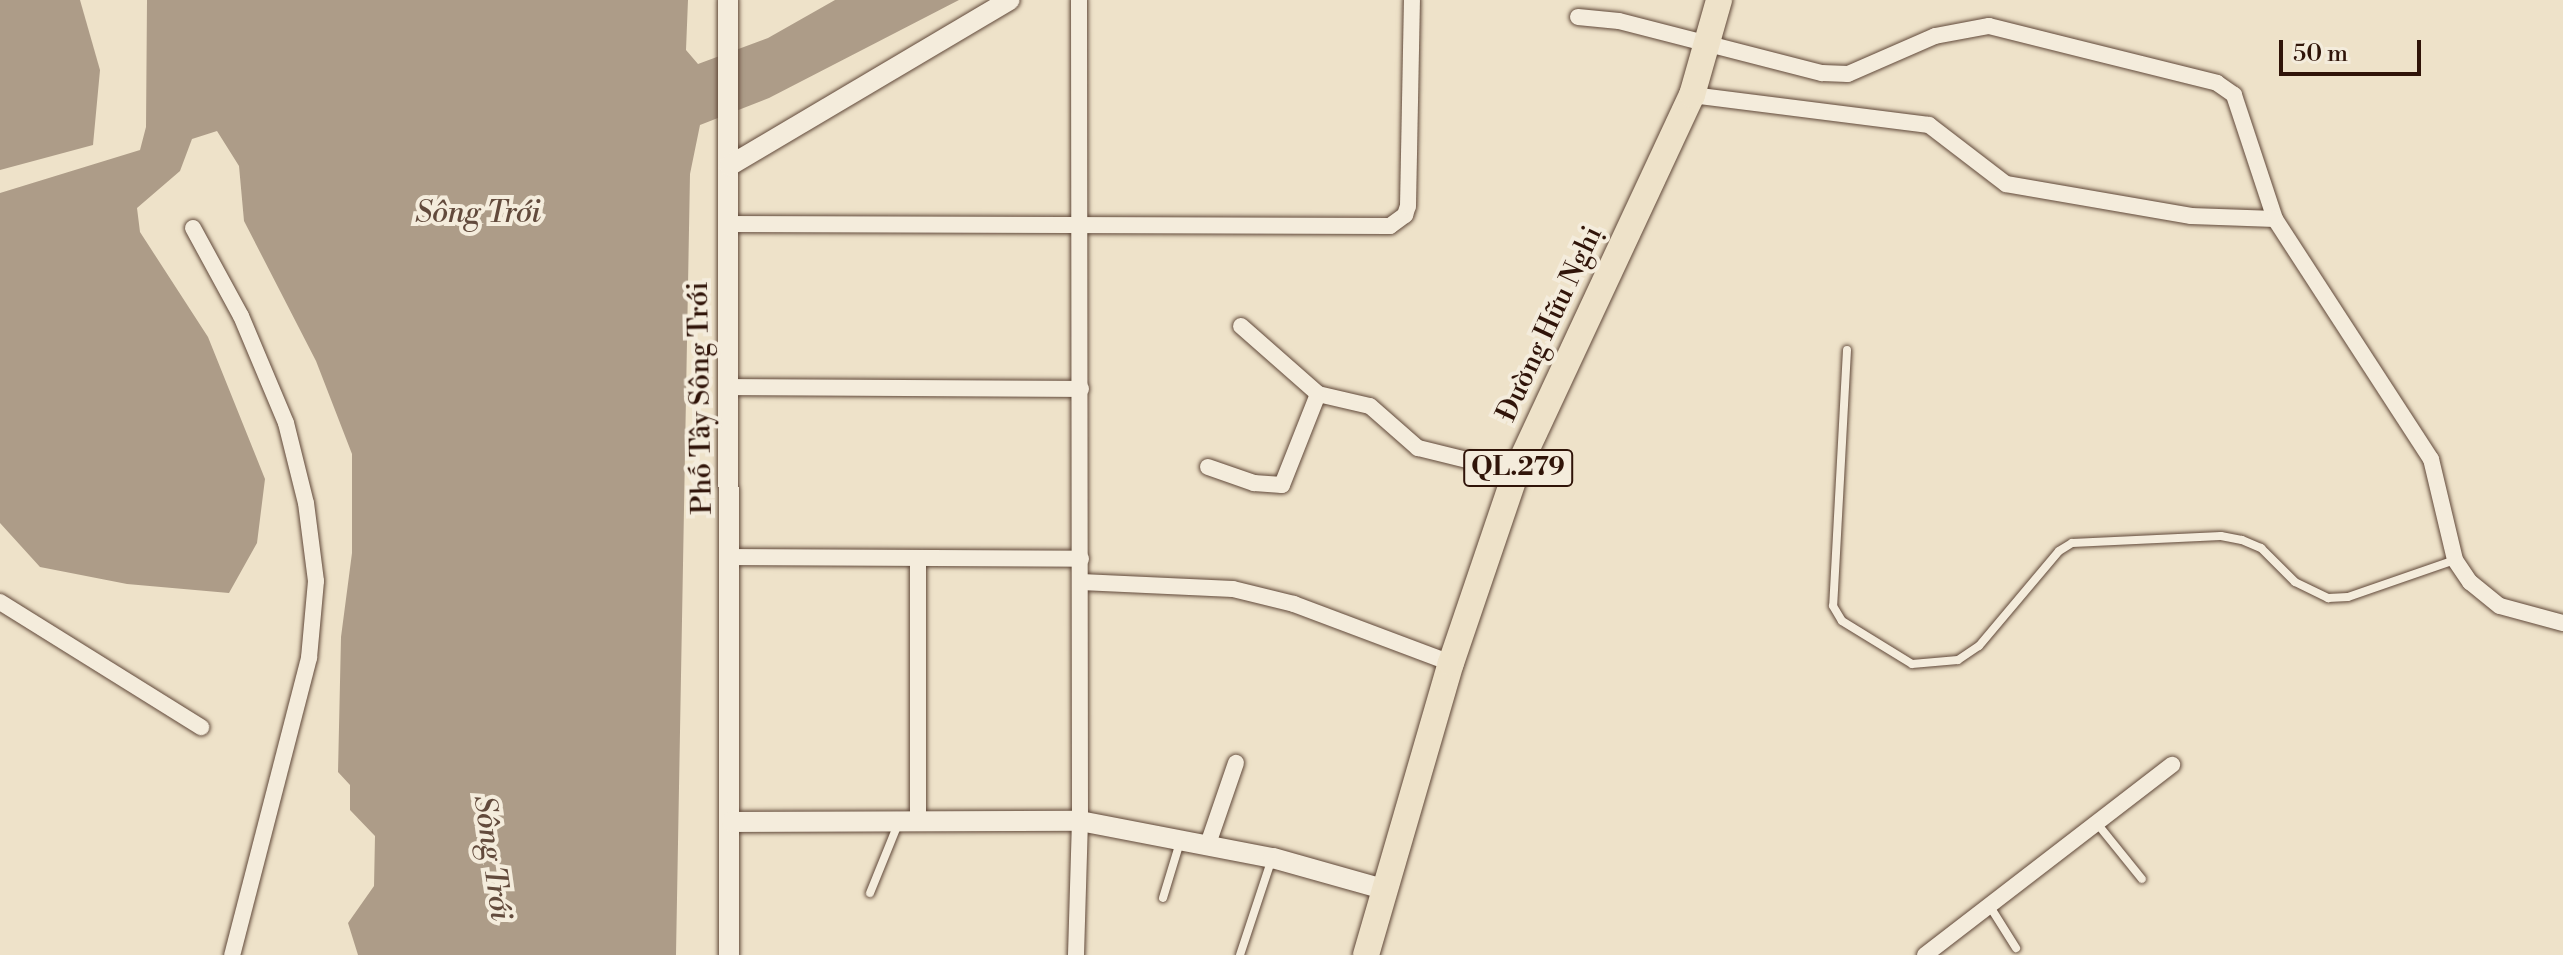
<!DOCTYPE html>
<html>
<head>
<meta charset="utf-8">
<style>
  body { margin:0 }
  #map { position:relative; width:2563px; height:955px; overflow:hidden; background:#eee2c9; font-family:"Libre Bodoni",serif }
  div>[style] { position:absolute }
  .water>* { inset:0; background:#ad9c88 }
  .roads { filter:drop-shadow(0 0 2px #604839) drop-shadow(0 0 2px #604839) }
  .service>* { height:8px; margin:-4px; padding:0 4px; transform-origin:4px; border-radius:4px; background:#f4ecdc }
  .minor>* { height:16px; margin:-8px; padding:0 8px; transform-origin:8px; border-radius:8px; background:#f4ecdc }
  .tertiary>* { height:20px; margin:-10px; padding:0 10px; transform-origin:10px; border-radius:10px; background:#f4ecdc }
  .trunk>* { height:26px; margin:-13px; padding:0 13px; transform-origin:13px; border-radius:13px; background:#eee2c9 }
  span { translate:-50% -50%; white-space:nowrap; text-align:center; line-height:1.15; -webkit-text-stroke:8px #f4ecdc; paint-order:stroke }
  .shield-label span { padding:2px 6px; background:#f4ecdc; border:2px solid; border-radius:6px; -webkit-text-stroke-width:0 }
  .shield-label { font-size:26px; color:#301409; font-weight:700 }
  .street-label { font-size:28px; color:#301409 }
  .water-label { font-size:30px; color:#624a3c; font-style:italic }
  .scale { position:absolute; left:2279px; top:40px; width:142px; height:36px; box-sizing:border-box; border:4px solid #301409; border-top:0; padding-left:10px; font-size:24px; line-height:28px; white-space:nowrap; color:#301409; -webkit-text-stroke:6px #f4ecdc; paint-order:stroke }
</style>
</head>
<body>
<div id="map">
  <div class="water">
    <i style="clip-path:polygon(0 0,80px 0,100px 70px,93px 145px,0 170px)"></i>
    <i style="clip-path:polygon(147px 0,688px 0,686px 50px,698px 64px,768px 38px,835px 0,959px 0,769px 98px,700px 125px,690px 174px,676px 955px,358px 955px,348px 923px,374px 886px,375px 836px,350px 810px,350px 785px,338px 772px,341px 637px,352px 553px,352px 454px,316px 361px,244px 221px,239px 166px,217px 131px,192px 139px,180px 171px,137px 208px,140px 232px,208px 337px,265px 479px,257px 543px,229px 593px,127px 584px,40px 567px,0 523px,0 193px,140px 150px,146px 127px)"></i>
  </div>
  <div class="roads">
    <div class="service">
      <i style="left:1847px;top:350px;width:256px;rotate:93.1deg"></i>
      <i style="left:1833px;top:606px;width:17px;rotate:59deg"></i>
      <i style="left:1842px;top:621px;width:82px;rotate:31.6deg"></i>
      <i style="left:1912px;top:664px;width:46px;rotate:-5deg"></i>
      <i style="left:1958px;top:660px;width:25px;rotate:-34deg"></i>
      <i style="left:1979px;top:646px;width:124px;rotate:-49.9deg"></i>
      <i style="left:2059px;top:551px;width:15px;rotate:-32deg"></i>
      <i style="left:2072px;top:543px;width:149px;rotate:-2.7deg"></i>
      <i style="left:2221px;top:536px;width:21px;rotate:11deg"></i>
      <i style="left:2242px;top:540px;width:21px;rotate:23deg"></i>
      <i style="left:2261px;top:548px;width:48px;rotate:45deg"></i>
      <i style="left:2295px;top:582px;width:37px;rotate:26deg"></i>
      <i style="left:2328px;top:598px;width:20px;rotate:-3deg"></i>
      <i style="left:2348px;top:597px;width:113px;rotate:-19.1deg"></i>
      <i style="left:2096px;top:822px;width:73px;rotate:51.1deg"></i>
      <i style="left:870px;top:893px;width:74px;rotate:-67.9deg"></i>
      <i style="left:1163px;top:898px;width:59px;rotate:-73.1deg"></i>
      <i style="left:1989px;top:905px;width:51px;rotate:57.9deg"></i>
      <i style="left:1240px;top:955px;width:102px;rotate:-71.7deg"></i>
    </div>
    <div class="minor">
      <i style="left:1578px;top:17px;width:41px;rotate:5.6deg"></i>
      <i style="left:1619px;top:21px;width:210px;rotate:14.4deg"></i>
      <i style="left:1822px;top:73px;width:26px;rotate:2deg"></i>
      <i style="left:1848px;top:74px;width:95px;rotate:-23.6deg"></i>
      <i style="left:1935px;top:36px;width:55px;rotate:-10.5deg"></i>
      <i style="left:1989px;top:26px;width:235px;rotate:14deg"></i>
      <i style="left:2217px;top:83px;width:21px;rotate:35deg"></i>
      <i style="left:2234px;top:95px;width:131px;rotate:71.7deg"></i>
      <i style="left:1692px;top:95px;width:239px;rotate:7.2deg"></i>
      <i style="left:1929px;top:125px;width:97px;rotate:37.5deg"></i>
      <i style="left:2006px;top:184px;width:188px;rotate:9.8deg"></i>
      <i style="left:2191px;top:216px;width:84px;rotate:2deg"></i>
      <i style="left:2275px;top:219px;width:286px;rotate:57deg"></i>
      <i style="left:2431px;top:459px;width:104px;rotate:76.6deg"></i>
      <i style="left:2455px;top:560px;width:27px;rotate:56deg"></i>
      <i style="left:2470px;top:582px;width:38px;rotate:39deg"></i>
      <i style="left:2500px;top:606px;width:65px;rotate:15.1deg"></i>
      <i style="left:726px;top:224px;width:664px;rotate:0.17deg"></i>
      <i style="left:1390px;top:226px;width:19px;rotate:-36deg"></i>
      <i style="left:1405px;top:215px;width:9px;rotate:-72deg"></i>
      <i style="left:1408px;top:206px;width:206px;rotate:-88.9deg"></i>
      <i style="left:193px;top:228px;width:100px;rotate:61.4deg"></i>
      <i style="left:241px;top:316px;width:116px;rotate:67.2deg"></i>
      <i style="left:286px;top:423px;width:82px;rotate:76deg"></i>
      <i style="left:306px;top:503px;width:79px;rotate:82.7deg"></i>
      <i style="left:316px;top:581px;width:77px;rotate:95.2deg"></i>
      <i style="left:309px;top:658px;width:307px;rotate:104.5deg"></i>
      <i style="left:1241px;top:326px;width:103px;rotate:41.4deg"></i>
      <i style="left:1318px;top:394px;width:53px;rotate:13deg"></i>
      <i style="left:1370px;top:406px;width:64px;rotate:41.2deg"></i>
      <i style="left:1418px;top:448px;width:101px;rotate:13.8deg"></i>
      <i style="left:727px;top:387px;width:354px;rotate:0.3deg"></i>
      <i style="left:1208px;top:467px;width:49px;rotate:19.2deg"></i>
      <i style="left:1254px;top:483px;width:28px;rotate:4deg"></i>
      <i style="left:1282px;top:485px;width:98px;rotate:-68.4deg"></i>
      <i style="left:731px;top:557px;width:350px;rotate:0.3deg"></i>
      <i style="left:918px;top:558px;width:264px;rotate:90deg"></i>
      <i style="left:1081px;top:582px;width:152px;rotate:2.6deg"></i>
      <i style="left:1233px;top:589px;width:63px;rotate:13.8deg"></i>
      <i style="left:1294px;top:604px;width:168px;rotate:20.6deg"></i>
      <i style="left:0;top:602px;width:237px;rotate:31.9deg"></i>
      <i style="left:1207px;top:847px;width:89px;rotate:-71deg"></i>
      <i style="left:1076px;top:955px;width:134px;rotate:-88.3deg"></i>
      <i style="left:1080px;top:821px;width:821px;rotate:-90.07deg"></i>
      <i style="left:1925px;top:955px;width:312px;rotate:-37.6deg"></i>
    </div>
    <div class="tertiary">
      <i style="left:728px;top:0;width:955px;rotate:89.94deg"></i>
      <i style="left:729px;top:166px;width:326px;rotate:-30.6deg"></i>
      <i style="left:732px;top:822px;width:348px;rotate:-0.2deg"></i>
      <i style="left:1080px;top:821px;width:197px;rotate:10.9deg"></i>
      <i style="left:1273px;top:858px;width:114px;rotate:15.7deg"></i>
    </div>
    <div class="trunk">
      <i style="left:1366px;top:955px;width:304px;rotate:-73.8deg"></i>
      <i style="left:1451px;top:663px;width:202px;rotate:-71.2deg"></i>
      <i style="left:1516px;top:472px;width:416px;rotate:-65deg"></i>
      <i style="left:1692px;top:95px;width:99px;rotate:-74.1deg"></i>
    </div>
  </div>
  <div class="shield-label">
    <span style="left:1518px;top:468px">QL.279</span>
  </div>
  <div class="street-label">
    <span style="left:1550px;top:324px;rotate:-65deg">Đường Hữu Nghị</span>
    <span style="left:701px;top:398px;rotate:-91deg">Phố Tây Sông Trới</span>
  </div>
  <div class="water-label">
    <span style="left:478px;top:213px">Sông Trới</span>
    <span style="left:492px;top:858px;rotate:82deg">Sông Trới</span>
  </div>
  <div class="scale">50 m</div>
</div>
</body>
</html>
